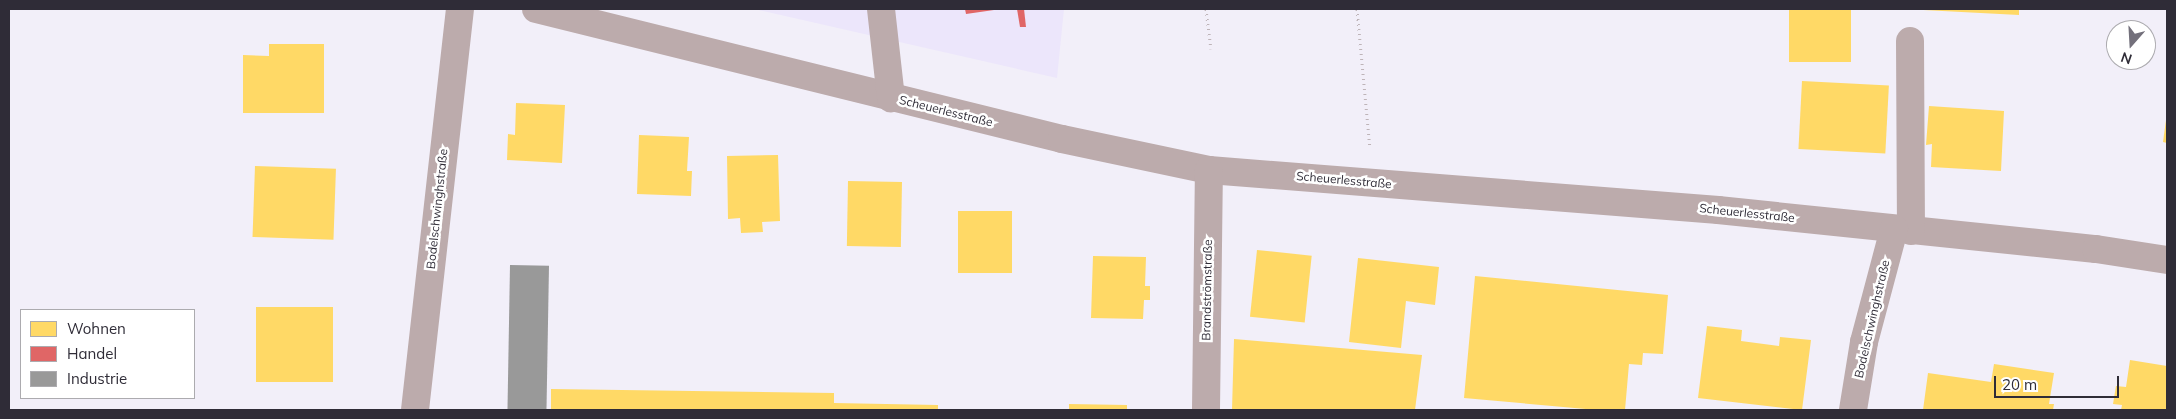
<!DOCTYPE html>
<html>
<head>
<meta charset="utf-8">
<style>
  body { margin:0 }
  #map { position:relative; width:2176px; height:419px; overflow:hidden; background:#f2eff9; font-family:Mulish,sans-serif }
  div>[style] { position:absolute }
  .built>* { inset:0; background:#ece6fb }
  .homes>* { inset:0; background:#ffd966; transform-origin:0 0 }
  .shops>* { inset:0; background:#e06666 }
  .industry>* { inset:0; background:#999; transform-origin:0 0 }
  .path>* { height:3px; margin-top:-1.5px; transform-origin:0; background:repeating-linear-gradient(90deg,#beb4b8 0 1px,transparent 0 5px) }
  .minor>* { height:28px; margin:-14px; padding:0 14px; transform-origin:14px; border-radius:14px; background:#bcabac }
  span { translate:-50% -50%; white-space:nowrap; text-align:center; line-height:1.15; -webkit-text-stroke:5px #fff; paint-order:stroke }
  .street-label { font-size:12px; color:#2f2c37 }
  .frame { position:absolute; inset:0; border:10px solid #2f2c37; pointer-events:none }
  .legend { position:absolute; left:20px; top:309px; width:175px; height:90px; box-sizing:border-box; background:#fff; border:1px solid #acabaf; margin:0; padding:6px 9px; list-style:none; font-size:15px; color:#2f2c37 }
  .legend li { display:flex; align-items:center; gap:10px; height:25px }
  .legend b { width:25px; border:1px solid #acabaf }
  .north { position:absolute; left:2106px; top:20px; width:50px; height:50px; box-sizing:border-box; background:#fff; border:1px solid #acabaf; border-radius:50%; rotate:199deg; font-size:14px; font-weight:700; line-height:20px; text-align:center; color:#2f2c37 }
  .north::after { content:''; display:block; margin:auto; width:18px; height:22px; background:#73707b; clip-path:polygon(50% 0,100% 100%,50% 72%,0 100%) }
  .scale { position:absolute; left:1994px; top:376px; width:125px; height:22px; box-sizing:border-box; border:2px solid #2f2c37; border-top:0; padding-left:6px; font-size:15px; line-height:18px; white-space:nowrap; color:#2f2c37; -webkit-text-stroke:4px #fff; paint-order:stroke }
</style>
</head>
<body>
<div id="map">
  <div class="built">
    <i style="clip-path:polygon(754px 9px,1064px 9px,1057px 78px)"></i>
  </div>
  <div class="homes">
    <i style="left:1789px;top:9px;width:62px;height:53px"></i>
    <i style="clip-path:polygon(1904px 9px,2019px 9px,2019px 15px)"></i>
    <i style="clip-path:polygon(269px 44px,324px 44px,324px 113px,243px 113px,243px 55px,269px 56px)"></i>
    <i style="left:1802px;top:81px;width:87px;height:68px;rotate:3deg"></i>
    <i style="clip-path:polygon(516px 103px,565px 105px,562px 163px,507px 160px,508px 134px,515px 135px)"></i>
    <i style="clip-path:polygon(1929px 106px,2004px 111px,2001px 171px,1931px 167px,1932px 144px,1926px 145px)"></i>
    <i style="clip-path:polygon(2166px 120px,2167px 120px,2167px 143px,2163px 142px)"></i>
    <i style="clip-path:polygon(639px 135px,689px 137px,687px 171px,692px 171px,691px 196px,637px 194px)"></i>
    <i style="clip-path:polygon(778px 155px,780px 221px,762px 222px,763px 232px,741px 233px,740px 218px,728px 219px,727px 156px)"></i>
    <i style="left:255px;top:166px;width:81px;height:71px;rotate:2deg"></i>
    <i style="left:848px;top:181px;width:54px;height:65px;rotate:1deg"></i>
    <i style="left:958px;top:211px;width:54px;height:62px"></i>
    <i style="left:1257px;top:250px;width:55px;height:67px;rotate:6deg"></i>
    <i style="clip-path:polygon(1093px 256px,1146px 257px,1145px 286px,1150px 286px,1150px 300px,1144px 300px,1143px 319px,1091px 318px)"></i>
    <i style="clip-path:polygon(1358px 258px,1439px 267px,1435px 305px,1406px 301px,1401px 348px,1349px 342px)"></i>
    <i style="clip-path:polygon(1475px 276px,1668px 295px,1663px 354px,1643px 353px,1642px 365px,1629px 364px,1625px 410px,1597px 410px,1464px 398px)"></i>
    <i style="left:256px;top:307px;width:77px;height:75px"></i>
    <i style="clip-path:polygon(1707px 326px,1742px 330px,1741px 341px,1779px 346px,1780px 337px,1811px 340px,1802px 410px,1698px 398px)"></i>
    <i style="clip-path:polygon(1234px 339px,1422px 355px,1415px 410px,1232px 410px)"></i>
    <i style="clip-path:polygon(2130px 360px,2167px 366px,2167px 410px,2121px 410px,2122px 405px,2113px 404px,2116px 386px,2126px 387px)"></i>
    <i style="clip-path:polygon(1994px 364px,2054px 373px,2049px 404px,2054px 404px,2053px 410px,1923px 410px,1928px 373px,1991px 382px)"></i>
    <i style="clip-path:polygon(551px 389px,834px 393px,834px 403px,938px 405px,938px 410px,551px 410px)"></i>
    <i style="clip-path:polygon(1069px 404px,1127px 405px,1127px 410px,1069px 410px)"></i>
  </div>
  <div class="shops">
    <i style="clip-path:polygon(965px 9px,994px 9px,994px 10px,966px 14px)"></i>
    <i style="clip-path:polygon(1017px 9px,1024px 9px,1026px 27px,1020px 27px)"></i>
  </div>
  <div class="industry">
    <i style="left:510px;top:265px;width:39px;height:145px;rotate:1deg"></i>
  </div>
  <div class="path">
    <i style="left:1206px;top:9px;width:40px;rotate:82.9deg"></i>
    <i style="left:1357px;top:9px;width:140px;rotate:84.7deg"></i>
  </div>
  <div class="minor">
    <i style="left:536px;top:9px;width:542px;rotate:13.88deg"></i>
    <i style="left:1062px;top:139px;width:150px;rotate:11.9deg"></i>
    <i style="left:1209px;top:170px;width:511px;rotate:4.49deg"></i>
    <i style="left:1718px;top:210px;width:380px;rotate:5.9deg"></i>
    <i style="left:2096px;top:249px;width:72px;rotate:8.8deg"></i>
    <i style="left:881px;top:9px;width:90px;rotate:83.6deg"></i>
    <i style="left:1910px;top:41px;width:190px;rotate:89.7deg"></i>
    <i style="left:415px;top:410px;width:404px;rotate:-83.6deg"></i>
    <i style="left:1206px;top:410px;width:240px;rotate:-89.3deg"></i>
    <i style="left:1853px;top:410px;width:69px;rotate:-80.8deg"></i>
    <i style="left:1864px;top:342px;width:117px;rotate:-75.1deg"></i>
  </div>
  <div class="street-label">
    <span style="left:946px;top:111px;rotate:14deg">Scheuerlesstraße</span>
    <span style="left:1344px;top:180px;rotate:5deg">Scheuerlesstraße</span>
    <span style="left:437px;top:209px;rotate:-84deg">Bodelschwinghstraße</span>
    <span style="left:1747px;top:213px;rotate:6deg">Scheuerlesstraße</span>
    <span style="left:1207px;top:290px;rotate:-89deg">Brandströmstraße</span>
    <span style="left:1872px;top:319px;rotate:-77deg">Bodelschwinghstraße</span>
  </div>
  <div class="frame"></div>
  <ul class="legend">
  <li><b style="height:14px;background:#ffd966"></b>Wohnen</li>
  <li><b style="height:14px;background:#e06666"></b>Handel</li>
  <li><b style="height:14px;background:#999"></b>Industrie</li>
  </ul>
  <div class="north">N</div>
  <div class="scale">20 m</div>
</div>
</body>
</html>
